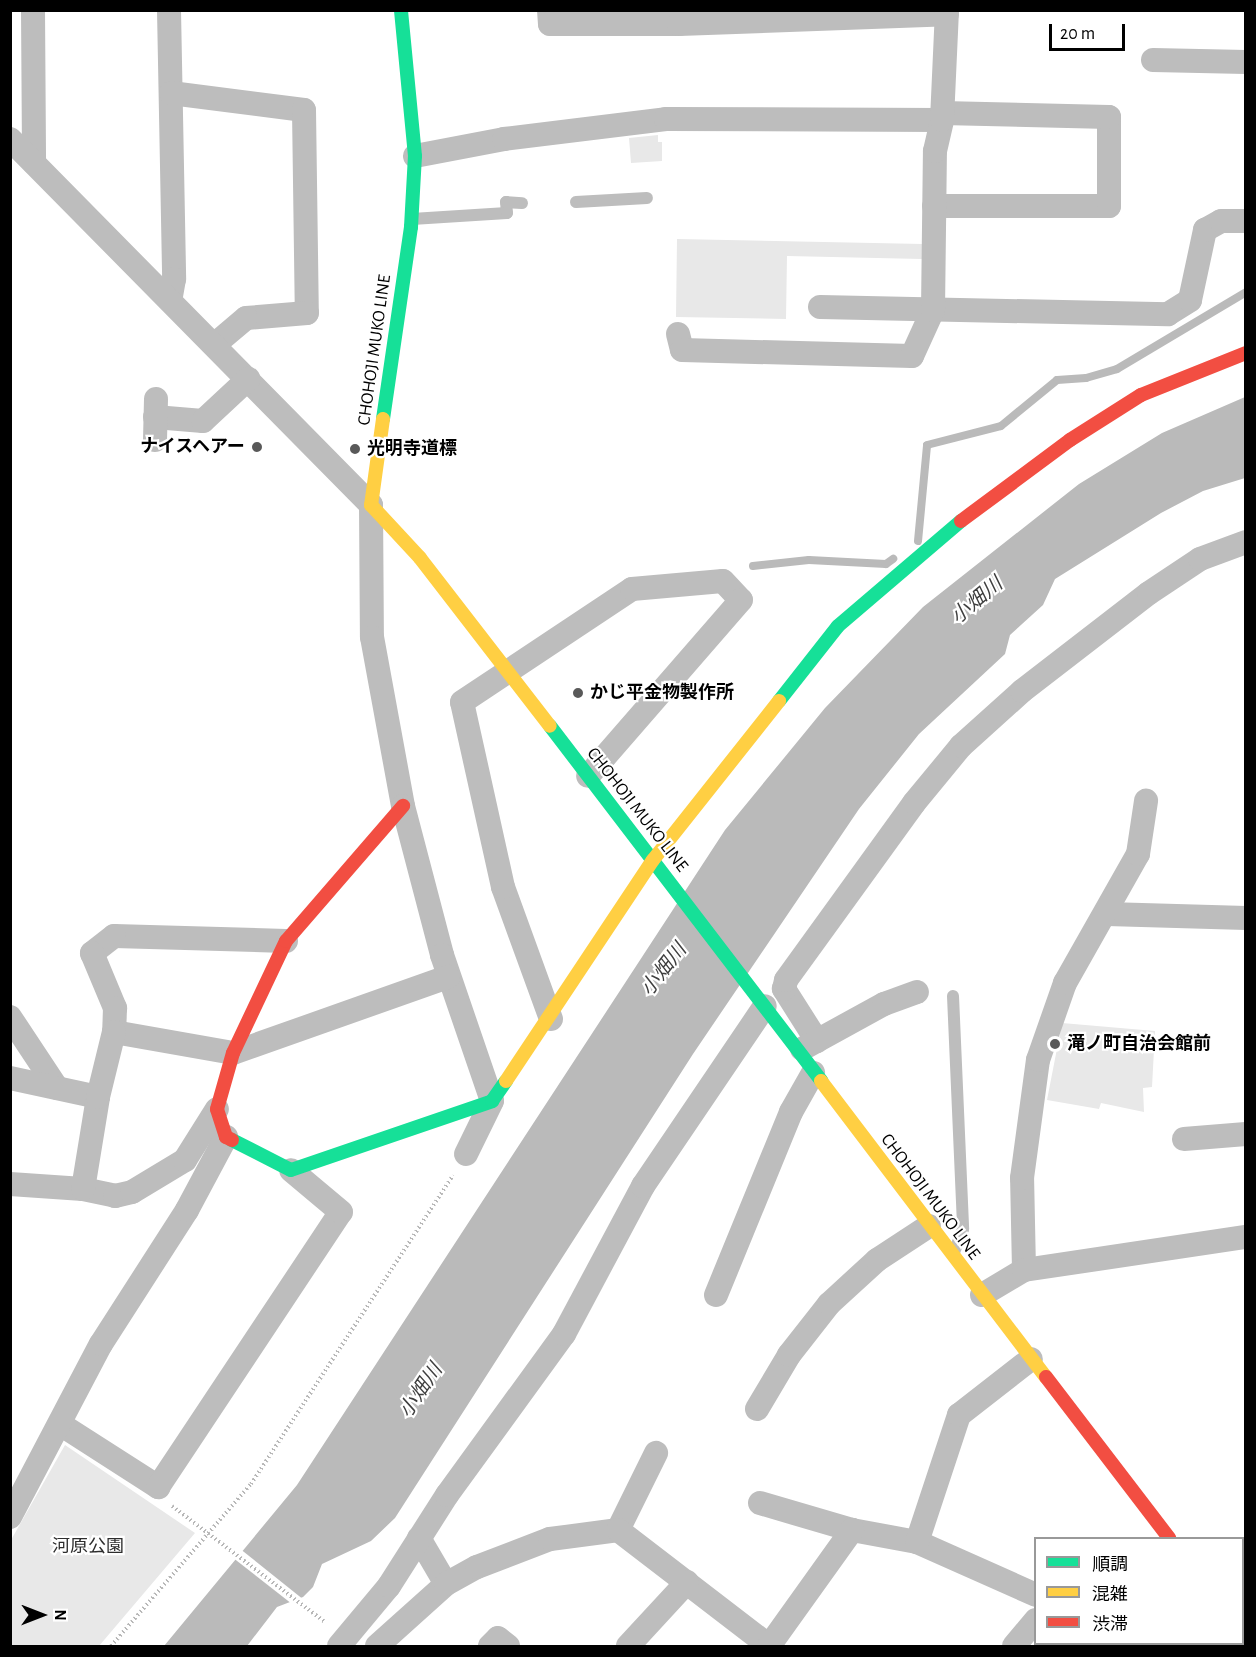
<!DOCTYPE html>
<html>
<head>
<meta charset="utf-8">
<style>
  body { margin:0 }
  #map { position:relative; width:1256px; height:1657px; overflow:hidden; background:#fff; font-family:"Alegreya Sans","Noto Sans JP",sans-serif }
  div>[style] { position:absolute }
  .green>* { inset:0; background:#e8e8e8 }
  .water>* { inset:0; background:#bababa }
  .pier>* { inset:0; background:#fff }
  .stream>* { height:8px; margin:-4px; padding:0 4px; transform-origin:4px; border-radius:4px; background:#bababa }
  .path>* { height:4px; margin-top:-2px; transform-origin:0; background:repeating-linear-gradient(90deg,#b8b8b8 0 1.5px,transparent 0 4.5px) }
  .lane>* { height:12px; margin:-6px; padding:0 6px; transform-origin:6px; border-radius:6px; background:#bdbdbd }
  .street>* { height:24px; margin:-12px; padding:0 12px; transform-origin:12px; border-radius:12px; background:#bdbdbd }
  .fast>* { height:14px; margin:-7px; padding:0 7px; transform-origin:7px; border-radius:7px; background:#16e098 }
  .slow>* { height:14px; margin:-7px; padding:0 7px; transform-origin:7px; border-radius:7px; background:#ffcf43 }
  .jam>* { height:14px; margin:-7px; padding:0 7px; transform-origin:7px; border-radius:7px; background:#f24e42 }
  .dots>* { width:16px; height:16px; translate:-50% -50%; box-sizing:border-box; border:3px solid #fff; border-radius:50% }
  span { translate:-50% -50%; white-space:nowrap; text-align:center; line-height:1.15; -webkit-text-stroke:4.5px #fff; paint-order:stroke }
  .street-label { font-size:18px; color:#000 }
  .poi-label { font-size:18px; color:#000; font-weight:700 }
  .right { translate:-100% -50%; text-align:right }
  .left { translate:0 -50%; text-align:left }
  .park-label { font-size:18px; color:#2d2d2d }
  .water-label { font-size:20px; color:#3e3e3e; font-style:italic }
  .frame { position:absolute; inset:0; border:12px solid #000; pointer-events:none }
  .legend { position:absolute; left:1034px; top:1537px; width:210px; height:108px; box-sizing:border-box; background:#fff; border:2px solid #999; margin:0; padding:8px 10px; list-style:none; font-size:18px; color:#000 }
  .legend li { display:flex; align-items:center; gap:12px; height:30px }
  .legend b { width:30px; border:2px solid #999 }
  .north { position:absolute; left:12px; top:1585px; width:60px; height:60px; -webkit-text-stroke:4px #fff; paint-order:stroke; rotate:90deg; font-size:16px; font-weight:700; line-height:24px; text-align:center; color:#000 }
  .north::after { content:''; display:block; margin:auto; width:21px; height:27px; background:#000; clip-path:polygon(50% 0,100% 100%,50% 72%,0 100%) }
  .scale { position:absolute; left:1049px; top:24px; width:76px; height:27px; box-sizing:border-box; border:3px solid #000; border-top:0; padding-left:8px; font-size:18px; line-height:21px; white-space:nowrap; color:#000; -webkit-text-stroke:4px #fff; paint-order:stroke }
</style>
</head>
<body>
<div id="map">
  <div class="green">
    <i style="clip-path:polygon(658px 135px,658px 142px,662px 142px,662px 161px,631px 163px,629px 138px)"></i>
    <i style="clip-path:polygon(677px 239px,923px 244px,922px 259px,787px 256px,786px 319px,676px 317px)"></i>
    <i style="clip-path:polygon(1062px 1023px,1155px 1031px,1152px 1087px,1143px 1088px,1144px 1112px,1101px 1103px,1099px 1109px,1047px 1100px)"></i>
    <i style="clip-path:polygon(65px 1445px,195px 1533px,99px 1646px,11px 1646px,11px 1540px)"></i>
  </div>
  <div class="water">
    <i style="clip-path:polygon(1245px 397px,1245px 478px,1203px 491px,1161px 513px,1055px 579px,1043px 605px,1010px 635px,1005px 654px,919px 734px,859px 809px,693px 1054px,395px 1518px,371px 1541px,322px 1564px,313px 1587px,303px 1597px,277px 1607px,247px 1646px,164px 1646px,297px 1485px,725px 830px,825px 708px,923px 607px,1079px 484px,1162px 433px)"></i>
  </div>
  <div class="pier">
    <i style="clip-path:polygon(239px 1548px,304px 1600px,292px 1604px,232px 1557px)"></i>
  </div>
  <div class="stream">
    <i style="left:918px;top:541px;width:96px;rotate:-84.6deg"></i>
    <i style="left:927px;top:445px;width:76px;rotate:-14.4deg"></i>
    <i style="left:1001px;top:426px;width:72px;rotate:-39.4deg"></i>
    <i style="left:1057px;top:380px;width:29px;rotate:-4deg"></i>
    <i style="left:1086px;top:378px;width:32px;rotate:-16deg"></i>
    <i style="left:1117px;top:369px;width:150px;rotate:-30.8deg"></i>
    <i style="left:753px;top:566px;width:56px;rotate:-6.1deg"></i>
    <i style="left:809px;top:560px;width:77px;rotate:3deg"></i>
    <i style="left:886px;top:564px;width:9px;rotate:-36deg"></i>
  </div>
  <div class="path">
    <i style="left:172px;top:1506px;width:193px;rotate:37.2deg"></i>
    <i style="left:111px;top:1646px;width:214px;rotate:-49.2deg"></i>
    <i style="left:251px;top:1484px;width:369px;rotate:-56.8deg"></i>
  </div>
  <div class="lane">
    <i style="left:576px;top:202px;width:71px;rotate:-3.2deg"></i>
    <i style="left:412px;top:219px;width:95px;rotate:-3.6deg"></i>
    <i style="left:507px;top:213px;width:11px;rotate:-95deg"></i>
    <i style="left:506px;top:202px;width:16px;rotate:4deg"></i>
    <i style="left:953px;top:996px;width:233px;rotate:87.5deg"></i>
    <i style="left:963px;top:1229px;width:25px;rotate:111deg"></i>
  </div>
  <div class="street">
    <i style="left:33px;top:10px;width:153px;rotate:89.6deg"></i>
    <i style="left:169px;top:10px;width:269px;rotate:88.9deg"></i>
    <i style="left:174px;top:279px;width:22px;rotate:100deg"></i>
    <i style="left:549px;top:10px;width:14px;rotate:86deg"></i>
    <i style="left:550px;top:24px;width:129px"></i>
    <i style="left:679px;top:24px;width:268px;rotate:-2.1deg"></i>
    <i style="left:1153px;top:60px;width:93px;rotate:1.2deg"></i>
    <i style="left:171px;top:93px;width:134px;rotate:7.3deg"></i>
    <i style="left:304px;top:110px;width:203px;rotate:89.2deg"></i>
    <i style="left:307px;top:313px;width:61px;rotate:175.3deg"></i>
    <i style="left:246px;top:318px;width:42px;rotate:139.8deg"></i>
    <i style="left:10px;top:139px;width:514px;rotate:45.39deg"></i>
    <i style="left:371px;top:505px;width:132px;rotate:89.6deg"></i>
    <i style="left:372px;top:637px;width:172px;rotate:79.6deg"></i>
    <i style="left:403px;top:806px;width:154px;rotate:75.3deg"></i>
    <i style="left:442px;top:955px;width:154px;rotate:71.1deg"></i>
    <i style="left:492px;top:1101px;width:59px;rotate:116.1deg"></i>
    <i style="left:415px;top:156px;width:91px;rotate:-10.8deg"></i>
    <i style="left:504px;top:139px;width:163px;rotate:-7deg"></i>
    <i style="left:666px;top:119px;width:276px;rotate:0.2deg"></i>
    <i style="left:934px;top:206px;width:175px"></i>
    <i style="left:1109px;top:206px;width:89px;rotate:-90deg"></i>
    <i style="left:1109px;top:117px;width:167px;rotate:-178.6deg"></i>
    <i style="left:820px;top:307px;width:348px;rotate:1.2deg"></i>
    <i style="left:1168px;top:314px;width:26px;rotate:-32deg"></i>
    <i style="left:1190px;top:300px;width:72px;rotate:-77.9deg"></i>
    <i style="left:1205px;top:230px;width:18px;rotate:-29deg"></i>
    <i style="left:1221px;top:221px;width:25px"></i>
    <i style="left:678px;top:334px;width:16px;rotate:76deg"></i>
    <i style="left:682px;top:350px;width:230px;rotate:1.5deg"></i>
    <i style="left:912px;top:356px;width:51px;rotate:-65.5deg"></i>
    <i style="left:933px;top:310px;width:159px;rotate:-89.3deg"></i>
    <i style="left:935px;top:151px;width:32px;rotate:-77deg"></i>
    <i style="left:942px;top:120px;width:110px;rotate:-87.4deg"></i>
    <i style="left:155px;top:417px;width:48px;rotate:4.8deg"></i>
    <i style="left:203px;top:421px;width:62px;rotate:-43deg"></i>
    <i style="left:155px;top:440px;width:41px;rotate:-88.6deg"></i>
    <i style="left:1107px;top:914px;width:139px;rotate:1.6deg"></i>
    <i style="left:286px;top:941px;width:172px;rotate:-178.3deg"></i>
    <i style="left:114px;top:936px;width:28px;rotate:142deg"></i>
    <i style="left:92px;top:953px;width:60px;rotate:67.3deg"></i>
    <i style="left:115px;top:1008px;width:24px;rotate:92deg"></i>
    <i style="left:114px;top:1032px;width:121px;rotate:10deg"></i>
    <i style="left:233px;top:1053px;width:228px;rotate:-19.5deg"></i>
    <i style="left:10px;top:1017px;width:85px;rotate:56.5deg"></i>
    <i style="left:551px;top:1019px;width:140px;rotate:-110deg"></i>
    <i style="left:503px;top:887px;width:189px;rotate:-102.5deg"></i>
    <i style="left:462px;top:702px;width:204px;rotate:-33.6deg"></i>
    <i style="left:632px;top:589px;width:91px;rotate:-5deg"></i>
    <i style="left:723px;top:581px;width:26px;rotate:47deg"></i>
    <i style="left:741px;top:600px;width:233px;rotate:131deg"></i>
    <i style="left:817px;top:1041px;width:62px;rotate:-122.4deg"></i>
    <i style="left:784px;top:989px;width:9px;rotate:-77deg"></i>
    <i style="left:786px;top:980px;width:218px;rotate:-54.1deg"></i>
    <i style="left:914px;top:803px;width:74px;rotate:-50.5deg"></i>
    <i style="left:961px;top:746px;width:82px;rotate:-42deg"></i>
    <i style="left:1022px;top:691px;width:160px;rotate:-37.7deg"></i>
    <i style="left:1149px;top:593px;width:61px;rotate:-33.7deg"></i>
    <i style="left:1200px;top:559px;width:49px;rotate:-20.3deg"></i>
    <i style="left:802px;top:1049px;width:94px;rotate:-28.8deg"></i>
    <i style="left:884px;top:1004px;width:35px;rotate:-20deg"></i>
    <i style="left:10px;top:1078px;width:90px;rotate:12.2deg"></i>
    <i style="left:1184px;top:1139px;width:62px;rotate:-4.6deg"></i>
    <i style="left:10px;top:1184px;width:73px;rotate:3.9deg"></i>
    <i style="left:83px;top:1189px;width:33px;rotate:12deg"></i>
    <i style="left:115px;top:1196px;width:17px;rotate:-13deg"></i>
    <i style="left:132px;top:1192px;width:62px;rotate:-31.1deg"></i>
    <i style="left:185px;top:1160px;width:60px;rotate:-57.9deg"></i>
    <i style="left:83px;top:1189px;width:93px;rotate:-80.7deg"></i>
    <i style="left:98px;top:1097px;width:67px;rotate:-76.2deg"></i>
    <i style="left:1024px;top:1270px;width:92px;rotate:-91.2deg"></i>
    <i style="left:1022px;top:1178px;width:119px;rotate:-82.3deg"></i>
    <i style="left:1038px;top:1060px;width:82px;rotate:-70.7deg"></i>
    <i style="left:1065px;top:983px;width:148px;rotate:-60.5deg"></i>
    <i style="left:1138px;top:854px;width:54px;rotate:-81.4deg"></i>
    <i style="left:716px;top:1295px;width:198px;rotate:-67.7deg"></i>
    <i style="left:791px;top:1112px;width:45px;rotate:-60.6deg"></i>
    <i style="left:982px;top:1295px;width:49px;rotate:-30.8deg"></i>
    <i style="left:1024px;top:1270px;width:224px;rotate:-8.5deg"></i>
    <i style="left:757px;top:1409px;width:63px;rotate:-59.3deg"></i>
    <i style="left:789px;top:1355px;width:65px;rotate:-51.9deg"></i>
    <i style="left:829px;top:1304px;width:65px;rotate:-42.5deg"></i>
    <i style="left:877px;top:1260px;width:62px;rotate:-33.2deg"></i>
    <i style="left:60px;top:1424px;width:117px;rotate:32.7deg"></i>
    <i style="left:158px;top:1487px;width:330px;rotate:-56.4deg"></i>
    <i style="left:341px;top:1212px;width:65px;rotate:-140deg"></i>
    <i style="left:760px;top:1503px;width:96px;rotate:16.4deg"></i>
    <i style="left:852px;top:1530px;width:66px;rotate:10.5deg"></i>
    <i style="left:917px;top:1542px;width:130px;rotate:24deg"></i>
    <i style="left:10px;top:1517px;width:195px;rotate:-62.3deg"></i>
    <i style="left:101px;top:1344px;width:159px;rotate:-57.3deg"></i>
    <i style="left:187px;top:1210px;width:83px;rotate:-61.9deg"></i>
    <i style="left:618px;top:1530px;width:86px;rotate:-63.7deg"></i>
    <i style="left:419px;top:1538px;width:53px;rotate:59.6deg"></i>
    <i style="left:917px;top:1542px;width:134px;rotate:-71.7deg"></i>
    <i style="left:959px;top:1415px;width:91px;rotate:-37.9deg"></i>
    <i style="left:339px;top:1646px;width:78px;rotate:-50.2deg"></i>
    <i style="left:389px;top:1586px;width:108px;rotate:-57.5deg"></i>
    <i style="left:447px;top:1495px;width:199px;rotate:-54deg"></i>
    <i style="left:564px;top:1334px;width:168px;rotate:-61.9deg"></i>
    <i style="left:643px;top:1186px;width:217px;rotate:-55.9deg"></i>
    <i style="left:377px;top:1646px;width:93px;rotate:-41.9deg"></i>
    <i style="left:446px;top:1584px;width:35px;rotate:-29deg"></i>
    <i style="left:477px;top:1567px;width:78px;rotate:-21deg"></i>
    <i style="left:550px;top:1539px;width:69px;rotate:-7.5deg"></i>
    <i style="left:618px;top:1530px;width:190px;rotate:37.5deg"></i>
    <i style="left:490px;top:1646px;width:11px;rotate:-45deg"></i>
    <i style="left:498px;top:1638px;width:13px;rotate:39deg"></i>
    <i style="left:628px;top:1646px;width:87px;rotate:-47.3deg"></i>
    <i style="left:769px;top:1646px;width:143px;rotate:-54.4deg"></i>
    <i style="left:1014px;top:1646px;width:34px;rotate:-50deg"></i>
  </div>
  <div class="fast">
    <i style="left:383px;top:419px;width:194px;rotate:-81.7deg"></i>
    <i style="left:411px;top:227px;width:71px;rotate:-86.8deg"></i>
    <i style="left:415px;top:156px;width:147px;rotate:-95.5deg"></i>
    <i style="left:779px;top:701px;width:95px;rotate:-51.8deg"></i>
    <i style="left:838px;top:626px;width:162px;rotate:-40.5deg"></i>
    <i style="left:550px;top:726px;width:447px;rotate:52.6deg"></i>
    <i style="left:232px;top:1140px;width:66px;rotate:27deg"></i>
    <i style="left:291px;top:1170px;width:213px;rotate:-18.9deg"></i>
    <i style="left:492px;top:1101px;width:24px;rotate:-55deg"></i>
    <i style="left:1242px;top:1561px;width:10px;rotate:-66deg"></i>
    <i style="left:1242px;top:1642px;width:6px;rotate:45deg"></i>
  </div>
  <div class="slow">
    <i style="left:383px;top:419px;width:87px;rotate:97.9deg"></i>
    <i style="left:371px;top:505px;width:72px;rotate:47.2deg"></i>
    <i style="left:420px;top:558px;width:212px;rotate:52.3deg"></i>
    <i style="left:506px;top:1081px;width:265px;rotate:-56.4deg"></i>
    <i style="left:653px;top:860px;width:203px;rotate:-51.6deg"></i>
    <i style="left:821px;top:1081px;width:372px;rotate:52.8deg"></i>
    <i style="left:1193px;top:1646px;width:3px;rotate:-45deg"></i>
  </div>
  <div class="jam">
    <i style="left:961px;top:521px;width:136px;rotate:-36.6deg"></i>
    <i style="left:1070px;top:440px;width:84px;rotate:-32.4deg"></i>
    <i style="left:1141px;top:395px;width:113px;rotate:-21.8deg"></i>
    <i style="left:232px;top:1140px;width:7px;rotate:-153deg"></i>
    <i style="left:226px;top:1137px;width:29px;rotate:-108deg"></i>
    <i style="left:217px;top:1109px;width:58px;rotate:-74.1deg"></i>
    <i style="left:233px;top:1053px;width:124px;rotate:-64.7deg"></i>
    <i style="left:286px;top:941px;width:179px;rotate:-49.1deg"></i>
    <i style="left:1046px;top:1377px;width:203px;rotate:52.6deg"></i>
  </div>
  <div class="dots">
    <i style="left:257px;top:447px;background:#595959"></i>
    <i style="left:355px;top:449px;background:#595959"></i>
    <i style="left:578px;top:693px;background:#595959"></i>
    <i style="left:1055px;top:1044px;background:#595959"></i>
  </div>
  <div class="street-label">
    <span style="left:375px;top:350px;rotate:-82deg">CHOHOJI MUKO LINE</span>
    <span style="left:637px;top:810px;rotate:52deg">CHOHOJI MUKO LINE</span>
    <span style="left:930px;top:1197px;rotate:53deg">CHOHOJI MUKO LINE</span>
  </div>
  <div class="poi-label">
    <span class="right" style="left:245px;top:447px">ナイスヘアー</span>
    <span class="left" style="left:367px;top:449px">光明寺道標</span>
    <span class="left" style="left:590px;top:693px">かじ平金物製作所</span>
    <span class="left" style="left:1067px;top:1044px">滝ノ町自治会館前</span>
  </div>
  <div class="park-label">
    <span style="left:88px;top:1547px">河原公園</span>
  </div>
  <div class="water-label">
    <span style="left:977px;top:601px;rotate:-40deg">小畑川</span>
    <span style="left:664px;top:970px;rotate:-52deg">小畑川</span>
    <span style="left:421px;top:1391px;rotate:-56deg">小畑川</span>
  </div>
  <div class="frame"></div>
  <ul class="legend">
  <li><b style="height:8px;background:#16e098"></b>順調</li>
  <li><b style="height:8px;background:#ffcf43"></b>混雑</li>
  <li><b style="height:8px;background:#f24e42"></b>渋滞</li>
  </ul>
  <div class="north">N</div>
  <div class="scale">20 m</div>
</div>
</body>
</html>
